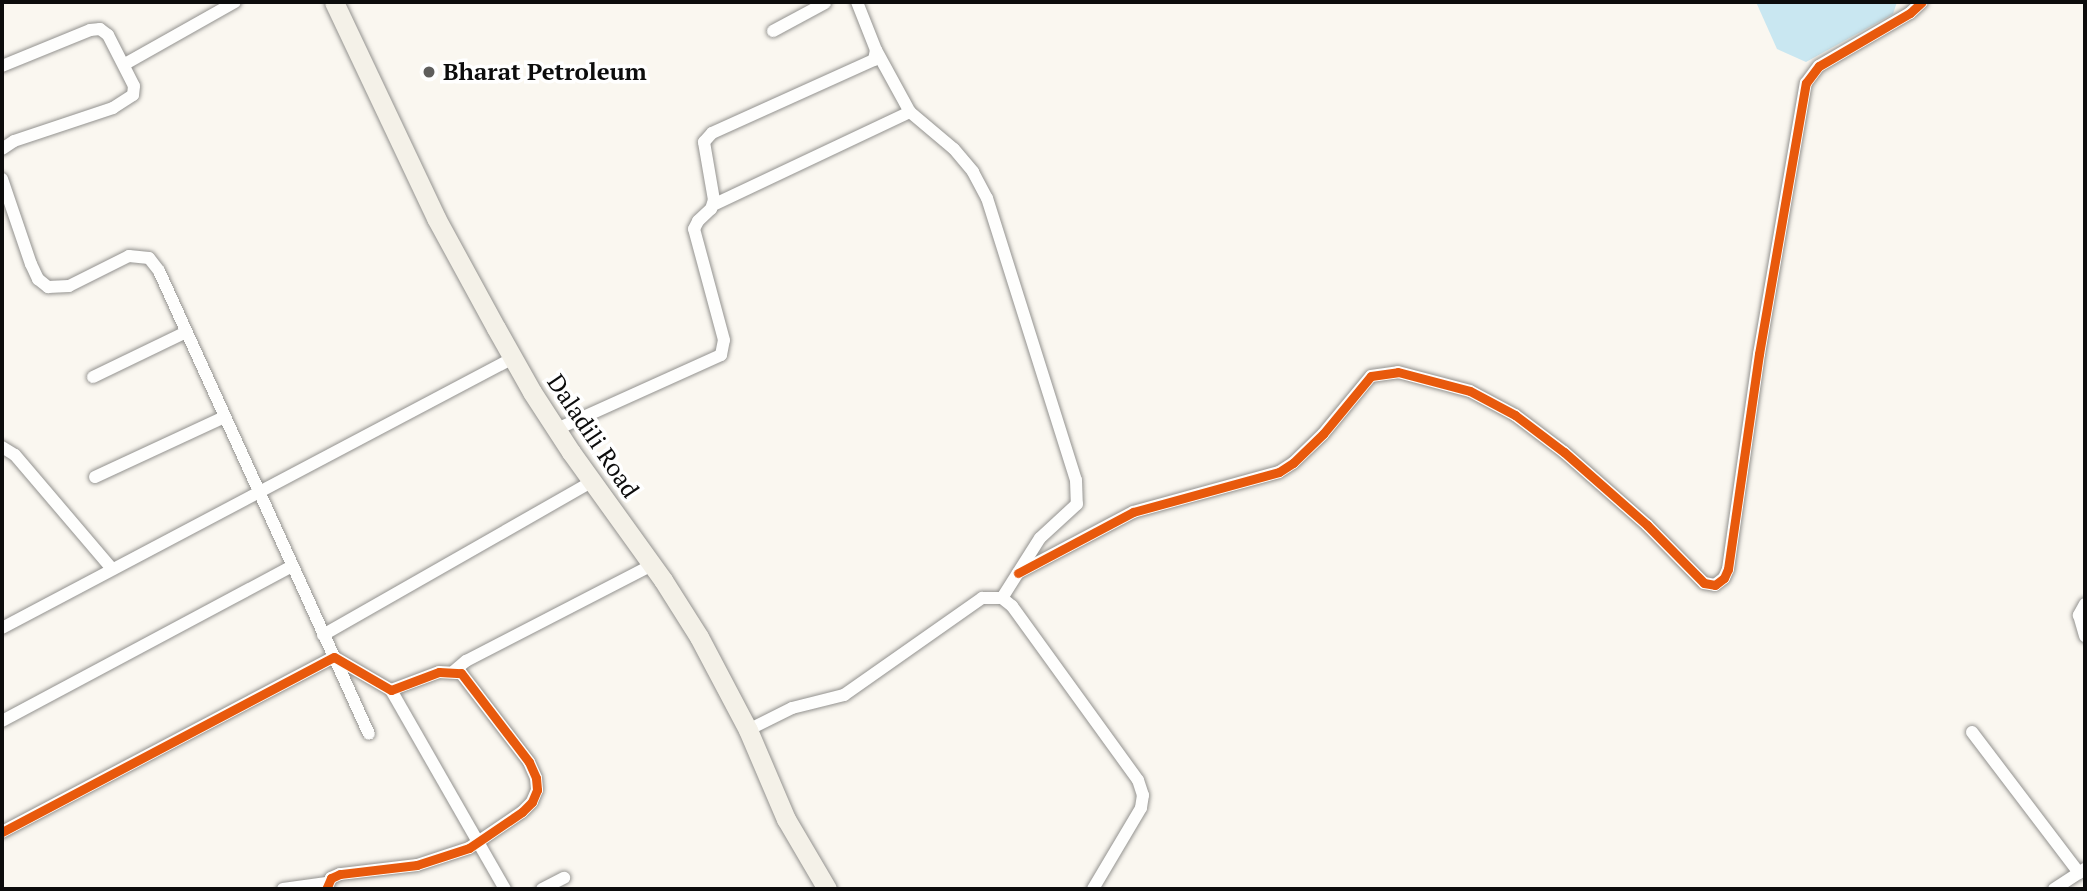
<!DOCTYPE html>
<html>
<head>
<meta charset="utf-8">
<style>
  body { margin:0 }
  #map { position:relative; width:2087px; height:891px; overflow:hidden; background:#faf7f0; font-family:"PT Serif",serif }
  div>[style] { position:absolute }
  .water>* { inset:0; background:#c9e7f1 }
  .roads { filter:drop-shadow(0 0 2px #93928f) drop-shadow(0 0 2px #93928f) }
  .street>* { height:12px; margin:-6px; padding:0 6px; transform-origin:6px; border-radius:6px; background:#fefefd }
  .secondary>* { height:19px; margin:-9.5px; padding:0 9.5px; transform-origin:9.5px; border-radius:9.5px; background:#f4f1e8 }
  .cycleway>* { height:9px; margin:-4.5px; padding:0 4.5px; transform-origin:4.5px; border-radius:4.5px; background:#e8590c }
  .dots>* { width:19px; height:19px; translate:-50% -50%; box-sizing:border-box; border:4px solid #fff; border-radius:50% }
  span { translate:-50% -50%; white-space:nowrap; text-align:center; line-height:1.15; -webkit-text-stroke:7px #fff; paint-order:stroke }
  .poi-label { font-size:24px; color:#0c0c0c; font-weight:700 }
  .left { translate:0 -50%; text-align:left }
  .street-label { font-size:24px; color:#0c0c0c }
  .frame { position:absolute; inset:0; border:4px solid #0c0c0c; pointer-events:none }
</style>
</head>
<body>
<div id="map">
  <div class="water">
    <i style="clip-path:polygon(1756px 2px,1897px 2px,1893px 14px,1806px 62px,1777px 49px)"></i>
  </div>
  <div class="roads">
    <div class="street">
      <i style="left:773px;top:31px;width:59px;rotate:-28.3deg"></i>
      <i style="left:876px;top:50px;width:71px;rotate:61.3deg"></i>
      <i style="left:910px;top:112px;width:57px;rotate:40.1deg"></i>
      <i style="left:954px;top:149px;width:30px;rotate:50deg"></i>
      <i style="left:973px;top:172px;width:30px;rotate:62deg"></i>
      <i style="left:987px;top:198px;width:296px;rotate:72.5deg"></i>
      <i style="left:1076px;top:480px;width:24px;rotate:88deg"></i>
      <i style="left:1077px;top:504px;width:50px;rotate:137.4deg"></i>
      <i style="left:1040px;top:538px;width:71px;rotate:122.3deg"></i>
      <i style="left:125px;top:64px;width:126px;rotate:-29.4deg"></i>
      <i style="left:2px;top:66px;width:95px;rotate:-22.2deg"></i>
      <i style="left:90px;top:30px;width:10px;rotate:-6deg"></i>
      <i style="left:100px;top:29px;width:10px;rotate:37deg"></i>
      <i style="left:108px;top:35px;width:57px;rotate:63deg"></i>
      <i style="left:134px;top:86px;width:9px;rotate:96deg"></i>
      <i style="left:133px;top:95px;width:24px;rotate:147deg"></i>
      <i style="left:113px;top:108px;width:104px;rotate:161.6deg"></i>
      <i style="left:14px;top:141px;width:14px;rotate:146deg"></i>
      <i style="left:2px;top:179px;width:90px;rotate:71.2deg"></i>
      <i style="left:31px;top:264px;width:17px;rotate:65deg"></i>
      <i style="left:38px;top:279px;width:13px;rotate:39deg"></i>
      <i style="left:48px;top:287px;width:21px;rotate:-3deg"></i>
      <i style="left:69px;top:286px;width:67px;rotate:-26.6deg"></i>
      <i style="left:129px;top:256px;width:20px;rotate:6deg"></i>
      <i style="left:149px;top:258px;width:16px;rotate:52deg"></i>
      <i style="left:159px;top:271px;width:508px;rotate:65.6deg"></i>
      <i style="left:713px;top:205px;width:218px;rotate:-25.3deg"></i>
      <i style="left:93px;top:377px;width:103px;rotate:-25.8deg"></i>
      <i style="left:557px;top:429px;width:180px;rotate:-24.3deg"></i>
      <i style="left:721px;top:355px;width:15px;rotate:-79deg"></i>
      <i style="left:724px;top:340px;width:115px;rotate:-105.1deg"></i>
      <i style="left:694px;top:229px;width:9px;rotate:-63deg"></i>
      <i style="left:698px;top:221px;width:18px;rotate:-43deg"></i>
      <i style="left:711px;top:209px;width:9px;rotate:-72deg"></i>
      <i style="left:714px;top:200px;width:59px;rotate:-99.8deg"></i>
      <i style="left:704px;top:142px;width:12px;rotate:-48deg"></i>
      <i style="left:712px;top:133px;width:178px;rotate:-24.3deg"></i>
      <i style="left:874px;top:60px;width:10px;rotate:-79deg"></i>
      <i style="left:876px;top:50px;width:52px;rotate:-111.6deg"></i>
      <i style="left:2px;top:447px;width:15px;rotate:32deg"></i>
      <i style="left:15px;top:455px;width:150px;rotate:49.6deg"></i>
      <i style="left:95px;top:477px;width:142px;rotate:-24.9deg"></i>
      <i style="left:1018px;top:573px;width:130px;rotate:-27.9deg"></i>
      <i style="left:1133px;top:512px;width:151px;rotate:-15.3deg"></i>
      <i style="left:1279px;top:472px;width:17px;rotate:-33deg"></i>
      <i style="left:1293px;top:463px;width:42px;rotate:-44deg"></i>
      <i style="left:1323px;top:434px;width:75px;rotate:-50.4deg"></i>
      <i style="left:1371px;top:376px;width:27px;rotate:-8deg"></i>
      <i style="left:1398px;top:372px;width:74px;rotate:14.8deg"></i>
      <i style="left:1470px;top:391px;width:51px;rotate:28.1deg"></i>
      <i style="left:1515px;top:415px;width:61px;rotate:37.1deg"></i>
      <i style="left:1564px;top:452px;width:111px;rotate:41.3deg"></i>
      <i style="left:1647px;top:525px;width:81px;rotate:45.5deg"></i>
      <i style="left:1704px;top:583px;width:11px;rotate:10deg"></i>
      <i style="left:1715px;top:585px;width:11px;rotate:-38deg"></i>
      <i style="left:1724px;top:578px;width:10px;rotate:-66deg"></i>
      <i style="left:1728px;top:569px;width:217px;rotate:-81.8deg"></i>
      <i style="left:1759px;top:354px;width:275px;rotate:-80.2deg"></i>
      <i style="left:1806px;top:83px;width:21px;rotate:-53deg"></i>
      <i style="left:1819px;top:66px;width:105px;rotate:-30.2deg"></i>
      <i style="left:1910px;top:13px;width:16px;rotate:-43deg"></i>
      <i style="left:2085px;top:604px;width:13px;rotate:119deg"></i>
      <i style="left:2079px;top:615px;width:22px;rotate:74deg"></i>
      <i style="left:2px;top:628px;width:578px;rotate:-27.85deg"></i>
      <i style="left:323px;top:635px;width:311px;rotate:-29.7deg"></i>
      <i style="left:454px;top:671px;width:16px;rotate:-40deg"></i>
      <i style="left:466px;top:661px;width:209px;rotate:-27.3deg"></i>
      <i style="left:391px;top:690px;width:229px;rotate:60.2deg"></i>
      <i style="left:2px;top:721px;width:329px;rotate:-28.1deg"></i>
      <i style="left:748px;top:730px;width:49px;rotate:-26.6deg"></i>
      <i style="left:792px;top:708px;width:54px;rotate:-14deg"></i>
      <i style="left:844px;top:695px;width:169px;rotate:-35.1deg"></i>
      <i style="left:982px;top:598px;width:20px"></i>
      <i style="left:1002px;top:598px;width:13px;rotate:39deg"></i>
      <i style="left:1012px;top:606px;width:215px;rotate:54.1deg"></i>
      <i style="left:1138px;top:780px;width:16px;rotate:72deg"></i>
      <i style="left:1143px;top:795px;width:13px;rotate:99deg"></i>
      <i style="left:1141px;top:808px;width:94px;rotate:120.7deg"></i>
      <i style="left:1972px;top:732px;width:177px;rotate:52.8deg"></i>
      <i style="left:2px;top:832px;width:375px;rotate:-27.8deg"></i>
      <i style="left:334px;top:657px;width:66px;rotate:30.1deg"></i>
      <i style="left:391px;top:690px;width:51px;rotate:-20.6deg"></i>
      <i style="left:439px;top:672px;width:22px;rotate:3deg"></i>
      <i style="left:461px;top:673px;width:112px;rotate:52.6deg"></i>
      <i style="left:529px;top:762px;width:17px;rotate:66deg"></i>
      <i style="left:536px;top:778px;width:12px;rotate:85deg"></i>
      <i style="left:537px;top:790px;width:13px;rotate:113deg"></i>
      <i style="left:532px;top:802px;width:14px;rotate:135deg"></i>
      <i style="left:522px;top:812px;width:64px;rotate:145.8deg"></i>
      <i style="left:469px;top:848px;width:55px;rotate:161.9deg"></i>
      <i style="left:417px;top:865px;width:78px;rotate:173.3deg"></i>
      <i style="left:340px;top:874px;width:10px;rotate:156deg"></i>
      <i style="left:331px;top:878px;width:12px;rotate:114deg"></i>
      <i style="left:283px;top:889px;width:44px;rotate:-7.8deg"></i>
      <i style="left:542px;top:889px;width:25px;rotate:-27deg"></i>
      <i style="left:2054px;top:889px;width:37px;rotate:-33deg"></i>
    </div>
    <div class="secondary">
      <i style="left:334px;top:2px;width:239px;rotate:64.7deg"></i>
      <i style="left:436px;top:218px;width:125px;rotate:61.4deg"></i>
      <i style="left:496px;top:328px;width:73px;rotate:60.6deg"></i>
      <i style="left:532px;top:392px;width:72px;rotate:57deg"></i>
      <i style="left:571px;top:452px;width:158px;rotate:54.3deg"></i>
      <i style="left:663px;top:580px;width:67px;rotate:57.7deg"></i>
      <i style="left:699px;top:637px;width:105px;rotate:62.2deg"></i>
      <i style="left:748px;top:730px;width:97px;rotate:66.9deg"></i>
      <i style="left:786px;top:819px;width:81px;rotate:59.6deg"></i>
    </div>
  </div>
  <div class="cycleway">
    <i style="left:1018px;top:573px;width:130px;rotate:-27.9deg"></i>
    <i style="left:1133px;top:512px;width:151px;rotate:-15.3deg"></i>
    <i style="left:1279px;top:472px;width:17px;rotate:-33deg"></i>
    <i style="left:1293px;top:463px;width:42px;rotate:-44deg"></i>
    <i style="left:1323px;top:434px;width:75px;rotate:-50.4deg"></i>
    <i style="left:1371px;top:376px;width:27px;rotate:-8deg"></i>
    <i style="left:1398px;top:372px;width:74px;rotate:14.8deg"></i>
    <i style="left:1470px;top:391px;width:51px;rotate:28.1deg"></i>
    <i style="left:1515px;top:415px;width:61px;rotate:37.1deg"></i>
    <i style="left:1564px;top:452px;width:111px;rotate:41.3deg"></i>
    <i style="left:1647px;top:525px;width:81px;rotate:45.5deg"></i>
    <i style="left:1704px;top:583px;width:11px;rotate:10deg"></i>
    <i style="left:1715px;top:585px;width:11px;rotate:-38deg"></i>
    <i style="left:1724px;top:578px;width:10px;rotate:-66deg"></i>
    <i style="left:1728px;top:569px;width:217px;rotate:-81.8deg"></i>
    <i style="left:1759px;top:354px;width:275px;rotate:-80.2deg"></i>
    <i style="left:1806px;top:83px;width:21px;rotate:-53deg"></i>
    <i style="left:1819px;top:66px;width:105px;rotate:-30.2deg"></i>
    <i style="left:1910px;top:13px;width:16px;rotate:-43deg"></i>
    <i style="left:2px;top:832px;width:375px;rotate:-27.8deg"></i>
    <i style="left:334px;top:657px;width:66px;rotate:30.1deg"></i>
    <i style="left:391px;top:690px;width:51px;rotate:-20.6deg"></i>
    <i style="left:439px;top:672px;width:22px;rotate:3deg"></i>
    <i style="left:461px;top:673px;width:112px;rotate:52.6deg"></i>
    <i style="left:529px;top:762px;width:17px;rotate:66deg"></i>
    <i style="left:536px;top:778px;width:12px;rotate:85deg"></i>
    <i style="left:537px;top:790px;width:13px;rotate:113deg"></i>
    <i style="left:532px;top:802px;width:14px;rotate:135deg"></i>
    <i style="left:522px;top:812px;width:64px;rotate:145.8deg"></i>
    <i style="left:469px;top:848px;width:55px;rotate:161.9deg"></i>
    <i style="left:417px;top:865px;width:78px;rotate:173.3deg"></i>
    <i style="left:340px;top:874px;width:10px;rotate:156deg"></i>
    <i style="left:331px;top:878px;width:12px;rotate:114deg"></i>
  </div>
  <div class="dots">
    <i style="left:429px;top:72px;background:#5f5e5c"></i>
  </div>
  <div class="poi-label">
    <span class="left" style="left:443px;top:72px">Bharat Petroleum</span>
  </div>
  <div class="street-label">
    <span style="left:593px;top:436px;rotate:56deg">Daladili Road</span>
  </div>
  <div class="frame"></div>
</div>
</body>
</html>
